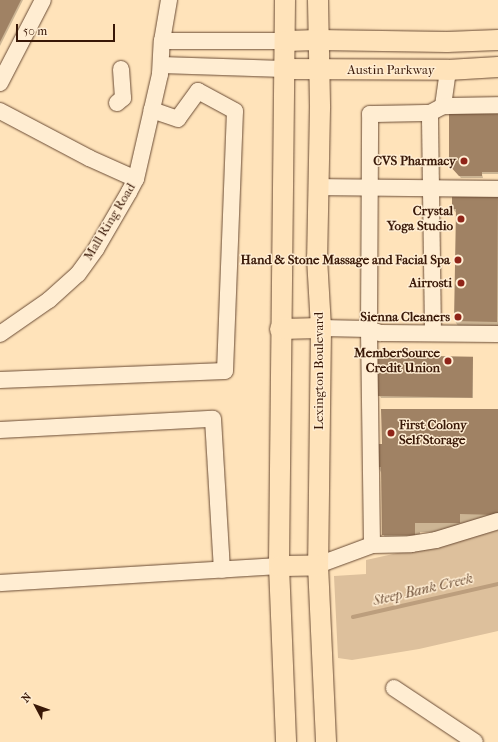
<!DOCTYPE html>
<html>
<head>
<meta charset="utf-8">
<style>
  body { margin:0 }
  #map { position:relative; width:498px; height:742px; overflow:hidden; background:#ffe3ba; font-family:"IM FELL French Canon",serif }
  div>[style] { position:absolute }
  .green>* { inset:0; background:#ddc09c }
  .shadow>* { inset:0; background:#0003 }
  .stream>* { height:4px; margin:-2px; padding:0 2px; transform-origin:2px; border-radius:2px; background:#bc9e7d }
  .building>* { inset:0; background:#a08264; transform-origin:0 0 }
  .roads { filter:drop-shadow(0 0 1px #6a4b34) drop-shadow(0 0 1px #6a4b34) }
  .minor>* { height:16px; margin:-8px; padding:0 8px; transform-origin:8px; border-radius:8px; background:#ffedd2 }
  .major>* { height:20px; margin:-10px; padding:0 10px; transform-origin:10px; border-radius:10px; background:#ffe3ba }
  .dots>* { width:11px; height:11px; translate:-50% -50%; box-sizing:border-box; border:2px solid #ffedd2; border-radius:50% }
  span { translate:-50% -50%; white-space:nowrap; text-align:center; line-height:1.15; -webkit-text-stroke:3px #ffedd2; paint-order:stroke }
  .street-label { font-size:13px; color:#391807 }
  .poi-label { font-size:13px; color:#391807; font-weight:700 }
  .right { translate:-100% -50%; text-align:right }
  .left { translate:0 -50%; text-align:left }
  .water-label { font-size:14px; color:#6d4e36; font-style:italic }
  .north { position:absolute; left:16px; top:686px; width:40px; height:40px; -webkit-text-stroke:3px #ffedd2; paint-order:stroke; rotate:311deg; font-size:11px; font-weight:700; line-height:16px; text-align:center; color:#391807 }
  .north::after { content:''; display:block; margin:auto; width:14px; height:18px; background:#391807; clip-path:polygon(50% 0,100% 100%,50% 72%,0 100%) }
  .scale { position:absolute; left:16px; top:24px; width:99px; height:18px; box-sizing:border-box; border:2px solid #391807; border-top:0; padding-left:5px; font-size:12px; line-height:14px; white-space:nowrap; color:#391807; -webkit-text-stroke:3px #ffedd2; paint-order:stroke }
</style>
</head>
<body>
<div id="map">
  <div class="green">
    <i style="clip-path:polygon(498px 530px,498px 631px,419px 649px,352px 660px,338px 658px,334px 576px,366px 574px,366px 560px,488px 533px)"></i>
  </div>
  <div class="shadow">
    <i style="clip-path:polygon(0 0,23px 0,0 46px)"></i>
    <i style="clip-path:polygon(498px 115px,498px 174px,482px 174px,483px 178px,461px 178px,450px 165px)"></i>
    <i style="clip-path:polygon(453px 197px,498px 197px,498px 326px,458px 326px,455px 321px,457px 214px,453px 209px)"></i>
    <i style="clip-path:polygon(473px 357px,473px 398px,381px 398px,380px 396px)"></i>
    <i style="clip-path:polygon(498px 410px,498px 524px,465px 533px,420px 532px,420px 545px,389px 544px,383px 534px,382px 474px,378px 467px)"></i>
  </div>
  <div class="stream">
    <i style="left:353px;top:617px;width:149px;rotate:-12.8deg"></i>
  </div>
  <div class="building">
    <i style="clip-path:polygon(0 0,21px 0,0 42px)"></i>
    <i style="clip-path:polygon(449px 114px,498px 114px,498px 172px,482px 172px,482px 176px,459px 176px,449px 165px)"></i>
    <i style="clip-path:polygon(452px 196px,498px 196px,497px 322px,454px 321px,456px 209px,452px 209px)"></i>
    <i style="left:378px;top:355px;width:95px;height:41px;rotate:1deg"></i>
    <i style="clip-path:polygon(381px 409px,498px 409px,498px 515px,460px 514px,460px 523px,415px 523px,415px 535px,382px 535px,381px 467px,377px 467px,378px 444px,382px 444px)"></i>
  </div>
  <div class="roads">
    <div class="minor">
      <i style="left:162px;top:41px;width:124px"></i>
      <i style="left:161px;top:65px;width:123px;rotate:1.9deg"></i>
      <i style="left:0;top:83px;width:93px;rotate:-62.6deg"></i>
      <i style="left:117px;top:103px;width:8px;rotate:-40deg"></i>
      <i style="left:123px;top:98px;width:29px;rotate:-94deg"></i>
      <i style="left:443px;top:106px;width:36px;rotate:-82deg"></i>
      <i style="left:0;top:111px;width:101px;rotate:27.8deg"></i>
      <i style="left:89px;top:158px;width:51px;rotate:24.1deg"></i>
      <i style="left:319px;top:187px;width:179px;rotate:0.6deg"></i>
      <i style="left:321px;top:328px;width:48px;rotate:1.2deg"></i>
      <i style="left:369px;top:329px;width:12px;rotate:20deg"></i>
      <i style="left:380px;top:333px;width:118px;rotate:0.5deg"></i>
      <i style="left:433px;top:333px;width:220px;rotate:-90.8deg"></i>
      <i style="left:430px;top:113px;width:15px;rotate:-28deg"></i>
      <i style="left:443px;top:106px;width:55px;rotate:-1deg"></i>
      <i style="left:0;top:334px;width:60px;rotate:-34.8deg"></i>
      <i style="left:49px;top:300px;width:39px;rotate:-42deg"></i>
      <i style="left:78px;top:274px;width:31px;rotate:-54deg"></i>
      <i style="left:96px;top:249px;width:66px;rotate:-59.9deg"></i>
      <i style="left:129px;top:192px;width:15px;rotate:-62deg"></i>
      <i style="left:136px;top:179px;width:108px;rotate:-77.1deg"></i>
      <i style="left:160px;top:74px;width:33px;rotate:-87deg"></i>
      <i style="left:162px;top:41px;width:42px;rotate:-80.3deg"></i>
      <i style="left:0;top:380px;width:225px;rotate:-2.3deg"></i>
      <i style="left:225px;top:371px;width:260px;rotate:-87.8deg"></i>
      <i style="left:235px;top:111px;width:42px;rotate:-151.6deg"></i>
      <i style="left:198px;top:91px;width:34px;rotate:126deg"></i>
      <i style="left:178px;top:119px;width:28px;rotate:-161deg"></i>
      <i style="left:0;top:430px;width:213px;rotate:-3deg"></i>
      <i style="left:213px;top:419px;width:151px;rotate:86.6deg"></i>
      <i style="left:372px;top:545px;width:216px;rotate:-90.8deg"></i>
      <i style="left:369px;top:329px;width:215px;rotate:-89.7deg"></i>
      <i style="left:370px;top:114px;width:60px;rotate:-1deg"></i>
      <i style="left:318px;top:565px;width:58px;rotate:-20.3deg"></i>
      <i style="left:372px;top:545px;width:39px;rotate:-1deg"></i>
      <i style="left:411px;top:544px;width:25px;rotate:-9deg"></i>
      <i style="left:436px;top:540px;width:65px;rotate:-17deg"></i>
      <i style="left:0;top:583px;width:280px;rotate:-3.5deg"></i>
      <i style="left:394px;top:688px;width:97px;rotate:33.7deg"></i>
    </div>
    <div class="major">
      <i style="left:285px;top:0;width:566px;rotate:90.61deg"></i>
      <i style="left:279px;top:566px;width:176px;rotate:87.7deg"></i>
      <i style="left:318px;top:0;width:108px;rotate:88.9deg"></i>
      <i style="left:320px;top:108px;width:150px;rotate:91.1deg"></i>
      <i style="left:317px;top:258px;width:70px;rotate:86.7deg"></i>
      <i style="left:321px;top:328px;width:237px;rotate:90.7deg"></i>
      <i style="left:318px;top:565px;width:177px;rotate:87.4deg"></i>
      <i style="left:286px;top:41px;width:32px;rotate:-2deg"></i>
      <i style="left:318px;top:40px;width:129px;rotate:0.9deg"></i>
      <i style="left:447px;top:42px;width:51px;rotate:-2.2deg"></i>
      <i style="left:284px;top:69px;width:164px;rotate:0.3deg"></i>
      <i style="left:448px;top:70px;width:50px;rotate:-3.4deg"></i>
      <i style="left:280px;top:329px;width:41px;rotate:-1.4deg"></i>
      <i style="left:279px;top:566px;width:39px;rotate:-1deg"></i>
    </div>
  </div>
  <div class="dots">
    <i style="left:464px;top:161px;background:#8f2418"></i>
    <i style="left:461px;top:219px;background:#8f2418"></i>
    <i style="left:458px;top:260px;background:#8f2418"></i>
    <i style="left:461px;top:283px;background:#8f2418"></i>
    <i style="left:458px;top:317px;background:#8f2418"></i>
    <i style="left:448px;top:361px;background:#8f2418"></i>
    <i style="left:391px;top:433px;background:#8f2418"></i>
  </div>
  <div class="street-label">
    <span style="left:391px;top:70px">Austin Parkway</span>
    <span style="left:110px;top:222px;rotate:-59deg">Mall Ring Road</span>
    <span style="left:319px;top:371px;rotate:-90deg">Lexington Boulevard</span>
  </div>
  <div class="poi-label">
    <span class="right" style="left:456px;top:161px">CVS Pharmacy</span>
    <span class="right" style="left:453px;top:219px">Crystal<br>Yoga Studio</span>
    <span class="right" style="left:450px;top:260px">Hand &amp; Stone Massage and Facial Spa</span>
    <span class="right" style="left:452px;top:283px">Airrosti</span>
    <span class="right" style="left:450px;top:317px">Sienna Cleaners</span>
    <span class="right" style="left:440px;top:361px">MemberSource<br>Credit Union</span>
    <span class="left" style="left:399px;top:433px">First Colony<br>Self Storage</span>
  </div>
  <div class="water-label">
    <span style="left:423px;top:590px;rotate:-13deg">Steep Bank Creek</span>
  </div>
  <div class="north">N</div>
  <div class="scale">50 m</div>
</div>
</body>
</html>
